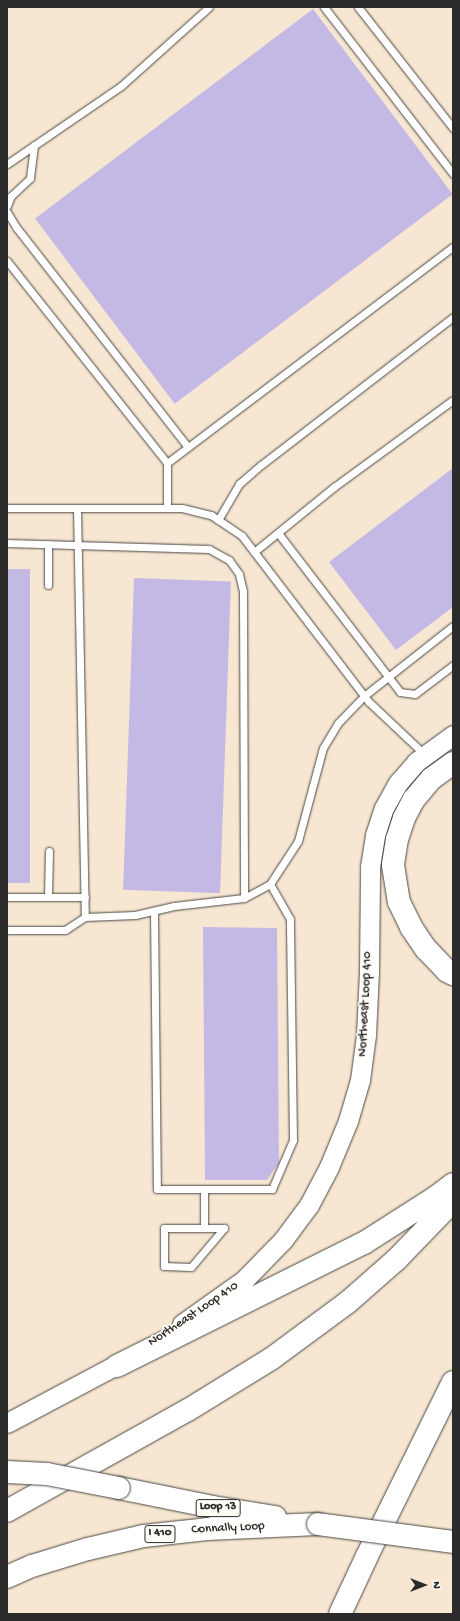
<!DOCTYPE html>
<html>
<head>
<meta charset="utf-8">
<style>
  body { margin:0 }
  #map { position:relative; width:460px; height:1621px; overflow:hidden; background:#f7e6d1; font-family:"Gochi Hand",sans-serif }
  div>[style] { position:absolute }
  .building>* { inset:0; background:#c4b9e5; transform-origin:0 0 }
  .roads { filter:drop-shadow(0 0 1px #4a4744) drop-shadow(0 0 1px #4a4744) }
  .lane>* { height:7px; margin:-3.5px; padding:0 3.5px; transform-origin:3.5px; border-radius:3.5px; background:#fff }
  .secondary>* { height:19px; margin:-9.5px; padding:0 9.5px; transform-origin:9.5px; border-radius:9.5px; background:#fff }
  .highway>* { height:22px; margin:-11px; padding:0 11px; transform-origin:11px; border-radius:11px; background:#fff }
  .bridges { filter:drop-shadow(0 0 1px #4a4744) drop-shadow(0 0 1px #4a4744) }
  .highway-bridge>* { height:22px; margin:-11px; padding:0 11px; transform-origin:11px; border-radius:11px; background:#fff }
  span { translate:-50% -50%; white-space:nowrap; text-align:center; line-height:1.15; -webkit-text-stroke:3.5px #fdfcf7; paint-order:stroke }
  .shield-label span { padding:1px 3px; background:#fdfcf7; border:1px solid; border-radius:3px; -webkit-text-stroke-width:0 }
  .shield-label { font-size:12px; color:#2b2b2b; font-weight:700 }
  .street-label { font-size:13px; color:#2b2b2b }
  .frame { position:absolute; inset:0; border:8px solid #2b2b2b; pointer-events:none }
  .north { position:absolute; left:404px; top:1565px; width:40px; height:40px; -webkit-text-stroke:3px #fdfcf7; paint-order:stroke; rotate:90deg; font-size:11px; font-weight:700; line-height:16px; text-align:center; color:#2b2b2b }
  .north::after { content:''; display:block; margin:auto; width:14px; height:18px; background:#2b2b2b; clip-path:polygon(50% 0,100% 100%,50% 72%,0 100%) }
</style>
</head>
<body>
<div id="map">
  <div class="building">
    <i style="left:313px;top:9px;width:232px;height:348px;rotate:53deg"></i>
    <i style="clip-path:polygon(453px 468px,453px 607px,396px 650px,329px 562px)"></i>
    <i style="left:7px;top:569px;width:23px;height:314px"></i>
    <i style="left:134px;top:578px;width:97px;height:312px;rotate:2deg"></i>
    <i style="clip-path:polygon(203px 927px,277px 928px,279px 1163px,267px 1180px,205px 1180px)"></i>
  </div>
  <div class="roads">
    <div class="lane">
      <i style="left:324px;top:7px;width:211px;rotate:52.3deg"></i>
      <i style="left:358px;top:7px;width:154px;rotate:51.9deg"></i>
      <i style="left:7px;top:164px;width:138px;rotate:-34.4deg"></i>
      <i style="left:121px;top:86px;width:118px;rotate:-41.9deg"></i>
      <i style="left:7px;top:206px;width:11px;rotate:-68deg"></i>
      <i style="left:11px;top:196px;width:26px;rotate:-43deg"></i>
      <i style="left:30px;top:178px;width:33px;rotate:-83deg"></i>
      <i style="left:7px;top:212px;width:17px;rotate:59deg"></i>
      <i style="left:16px;top:227px;width:279px;rotate:52deg"></i>
      <i style="left:7px;top:261px;width:258px;rotate:51.6deg"></i>
      <i style="left:167px;top:463px;width:45px;rotate:90deg"></i>
      <i style="left:167px;top:463px;width:358px;rotate:-37.1deg"></i>
      <i style="left:7px;top:508px;width:175px"></i>
      <i style="left:182px;top:508px;width:30px;rotate:14deg"></i>
      <i style="left:211px;top:515px;width:37px;rotate:34deg"></i>
      <i style="left:242px;top:536px;width:209px;rotate:52.6deg"></i>
      <i style="left:369px;top:702px;width:77px;rotate:43.4deg"></i>
      <i style="left:77px;top:508px;width:409px;rotate:88.9deg"></i>
      <i style="left:85px;top:917px;width:50px;rotate:-2.3deg"></i>
      <i style="left:135px;top:915px;width:40px;rotate:-13deg"></i>
      <i style="left:174px;top:906px;width:70px;rotate:-6.5deg"></i>
      <i style="left:244px;top:898px;width:30px;rotate:-28deg"></i>
      <i style="left:270px;top:884px;width:51px;rotate:-56.9deg"></i>
      <i style="left:298px;top:841px;width:96px;rotate:-75deg"></i>
      <i style="left:323px;top:748px;width:29px;rotate:-59deg"></i>
      <i style="left:338px;top:723px;width:37px;rotate:-46deg"></i>
      <i style="left:364px;top:696px;width:113px;rotate:-38.2deg"></i>
      <i style="left:218px;top:520px;width:42px;rotate:-59.7deg"></i>
      <i style="left:239px;top:484px;width:29px;rotate:-41deg"></i>
      <i style="left:261px;top:465px;width:242px;rotate:-37.6deg"></i>
      <i style="left:278px;top:533px;width:200px;rotate:52.5deg"></i>
      <i style="left:400px;top:692px;width:15px;rotate:8deg"></i>
      <i style="left:415px;top:694px;width:48px;rotate:-37.3deg"></i>
      <i style="left:7px;top:543px;width:202px;rotate:1.7deg"></i>
      <i style="left:209px;top:549px;width:23px;rotate:29deg"></i>
      <i style="left:229px;top:560px;width:17px;rotate:54deg"></i>
      <i style="left:239px;top:574px;width:17px;rotate:77deg"></i>
      <i style="left:243px;top:591px;width:307px;rotate:89.8deg"></i>
      <i style="left:48px;top:544px;width:41px;rotate:90deg"></i>
      <i style="left:254px;top:552px;width:103px;rotate:-39.1deg"></i>
      <i style="left:334px;top:487px;width:147px;rotate:-36.2deg"></i>
      <i style="left:7px;top:897px;width:78px"></i>
      <i style="left:48px;top:897px;width:46px;rotate:-88.8deg"></i>
      <i style="left:154px;top:911px;width:278px;rotate:89.4deg"></i>
      <i style="left:157px;top:1189px;width:115px"></i>
      <i style="left:272px;top:1189px;width:53px;rotate:-66.8deg"></i>
      <i style="left:293px;top:1140px;width:221px;rotate:-90.8deg"></i>
      <i style="left:290px;top:919px;width:40px;rotate:-119.7deg"></i>
      <i style="left:7px;top:930px;width:58px"></i>
      <i style="left:65px;top:930px;width:24px;rotate:-33deg"></i>
      <i style="left:204px;top:1228px;width:20px"></i>
      <i style="left:224px;top:1228px;width:51px;rotate:130.2deg"></i>
      <i style="left:191px;top:1267px;width:27px;rotate:-178deg"></i>
      <i style="left:164px;top:1266px;width:38px;rotate:-90deg"></i>
      <i style="left:164px;top:1228px;width:40px"></i>
      <i style="left:204px;top:1228px;width:38px;rotate:-90deg"></i>
    </div>
    <div class="secondary">
      <i style="left:182px;top:1324px;width:76px;rotate:-35.4deg"></i>
      <i style="left:244px;top:1280px;width:56px;rotate:-45.7deg"></i>
      <i style="left:283px;top:1240px;width:44px;rotate:-53.4deg"></i>
      <i style="left:309px;top:1205px;width:43px;rotate:-62.2deg"></i>
      <i style="left:329px;top:1167px;width:50px;rotate:-67.6deg"></i>
      <i style="left:348px;top:1121px;width:43px;rotate:-73.7deg"></i>
      <i style="left:360px;top:1080px;width:45px;rotate:-82.4deg"></i>
      <i style="left:366px;top:1035px;width:64px;rotate:-87.3deg"></i>
      <i style="left:369px;top:971px;width:104px;rotate:-89.4deg"></i>
      <i style="left:370px;top:867px;width:32px;rotate:-81deg"></i>
      <i style="left:375px;top:835px;width:28px;rotate:-72deg"></i>
      <i style="left:384px;top:808px;width:29px;rotate:-61deg"></i>
      <i style="left:398px;top:783px;width:28px;rotate:-49deg"></i>
      <i style="left:416px;top:762px;width:46px;rotate:-36.1deg"></i>
      <i style="left:7px;top:1423px;width:138px;rotate:-28deg"></i>
    </div>
    <div class="highway">
      <i style="left:453px;top:763px;width:27px;rotate:144deg"></i>
      <i style="left:431px;top:779px;width:26px;rotate:130deg"></i>
      <i style="left:414px;top:799px;width:21px;rotate:118deg"></i>
      <i style="left:404px;top:818px;width:22px;rotate:108deg"></i>
      <i style="left:397px;top:839px;width:26px;rotate:99deg"></i>
      <i style="left:393px;top:865px;width:37px;rotate:81deg"></i>
      <i style="left:399px;top:902px;width:28px;rotate:64deg"></i>
      <i style="left:411px;top:927px;width:27px;rotate:56deg"></i>
      <i style="left:426px;top:949px;width:30px;rotate:46deg"></i>
      <i style="left:447px;top:971px;width:7px;rotate:27deg"></i>
      <i style="left:117px;top:1366px;width:276px;rotate:-26.5deg"></i>
      <i style="left:364px;top:1243px;width:85px;rotate:-32.6deg"></i>
      <i style="left:436px;top:1197px;width:21px;rotate:-37deg"></i>
      <i style="left:119px;top:1488px;width:96px;rotate:11.4deg"></i>
      <i style="left:213px;top:1507px;width:63px;rotate:9.2deg"></i>
      <i style="left:7px;top:1511px;width:207px;rotate:-29.2deg"></i>
      <i style="left:188px;top:1410px;width:97px;rotate:-31.6deg"></i>
      <i style="left:271px;top:1359px;width:94px;rotate:-36.4deg"></i>
      <i style="left:347px;top:1303px;width:67px;rotate:-41.3deg"></i>
      <i style="left:397px;top:1259px;width:81px;rotate:-46deg"></i>
      <i style="left:7px;top:1577px;width:27px;rotate:-24deg"></i>
      <i style="left:32px;top:1566px;width:59px;rotate:-16.9deg"></i>
      <i style="left:88px;top:1549px;width:57px;rotate:-13.1deg"></i>
      <i style="left:144px;top:1536px;width:63px;rotate:-6.3deg"></i>
      <i style="left:207px;top:1529px;width:111px;rotate:-2.6deg"></i>
      <i style="left:340px;top:1614px;width:64px;rotate:-65deg"></i>
      <i style="left:367px;top:1556px;width:194px;rotate:-63.7deg"></i>
    </div>
  </div>
  <div class="bridges">
    <div class="highway-bridge">
      <i style="left:7px;top:1472px;width:40px;rotate:2.9deg"></i>
      <i style="left:47px;top:1474px;width:73px;rotate:11deg"></i>
      <i style="left:318px;top:1524px;width:136px;rotate:7.6deg"></i>
    </div>
  </div>
  <div class="shield-label">
    <span style="left:218px;top:1508px">Loop 13</span>
    <span style="left:160px;top:1534px">I 410</span>
  </div>
  <div class="street-label">
    <span style="left:366px;top:1004px;rotate:-87deg">Northeast Loop 410</span>
    <span style="left:194px;top:1315px;rotate:-34deg">Northeast Loop 410</span>
    <span style="left:228px;top:1529px;rotate:-3deg">Connally Loop</span>
  </div>
  <div class="frame"></div>
  <div class="north">N</div>
</div>
</body>
</html>
